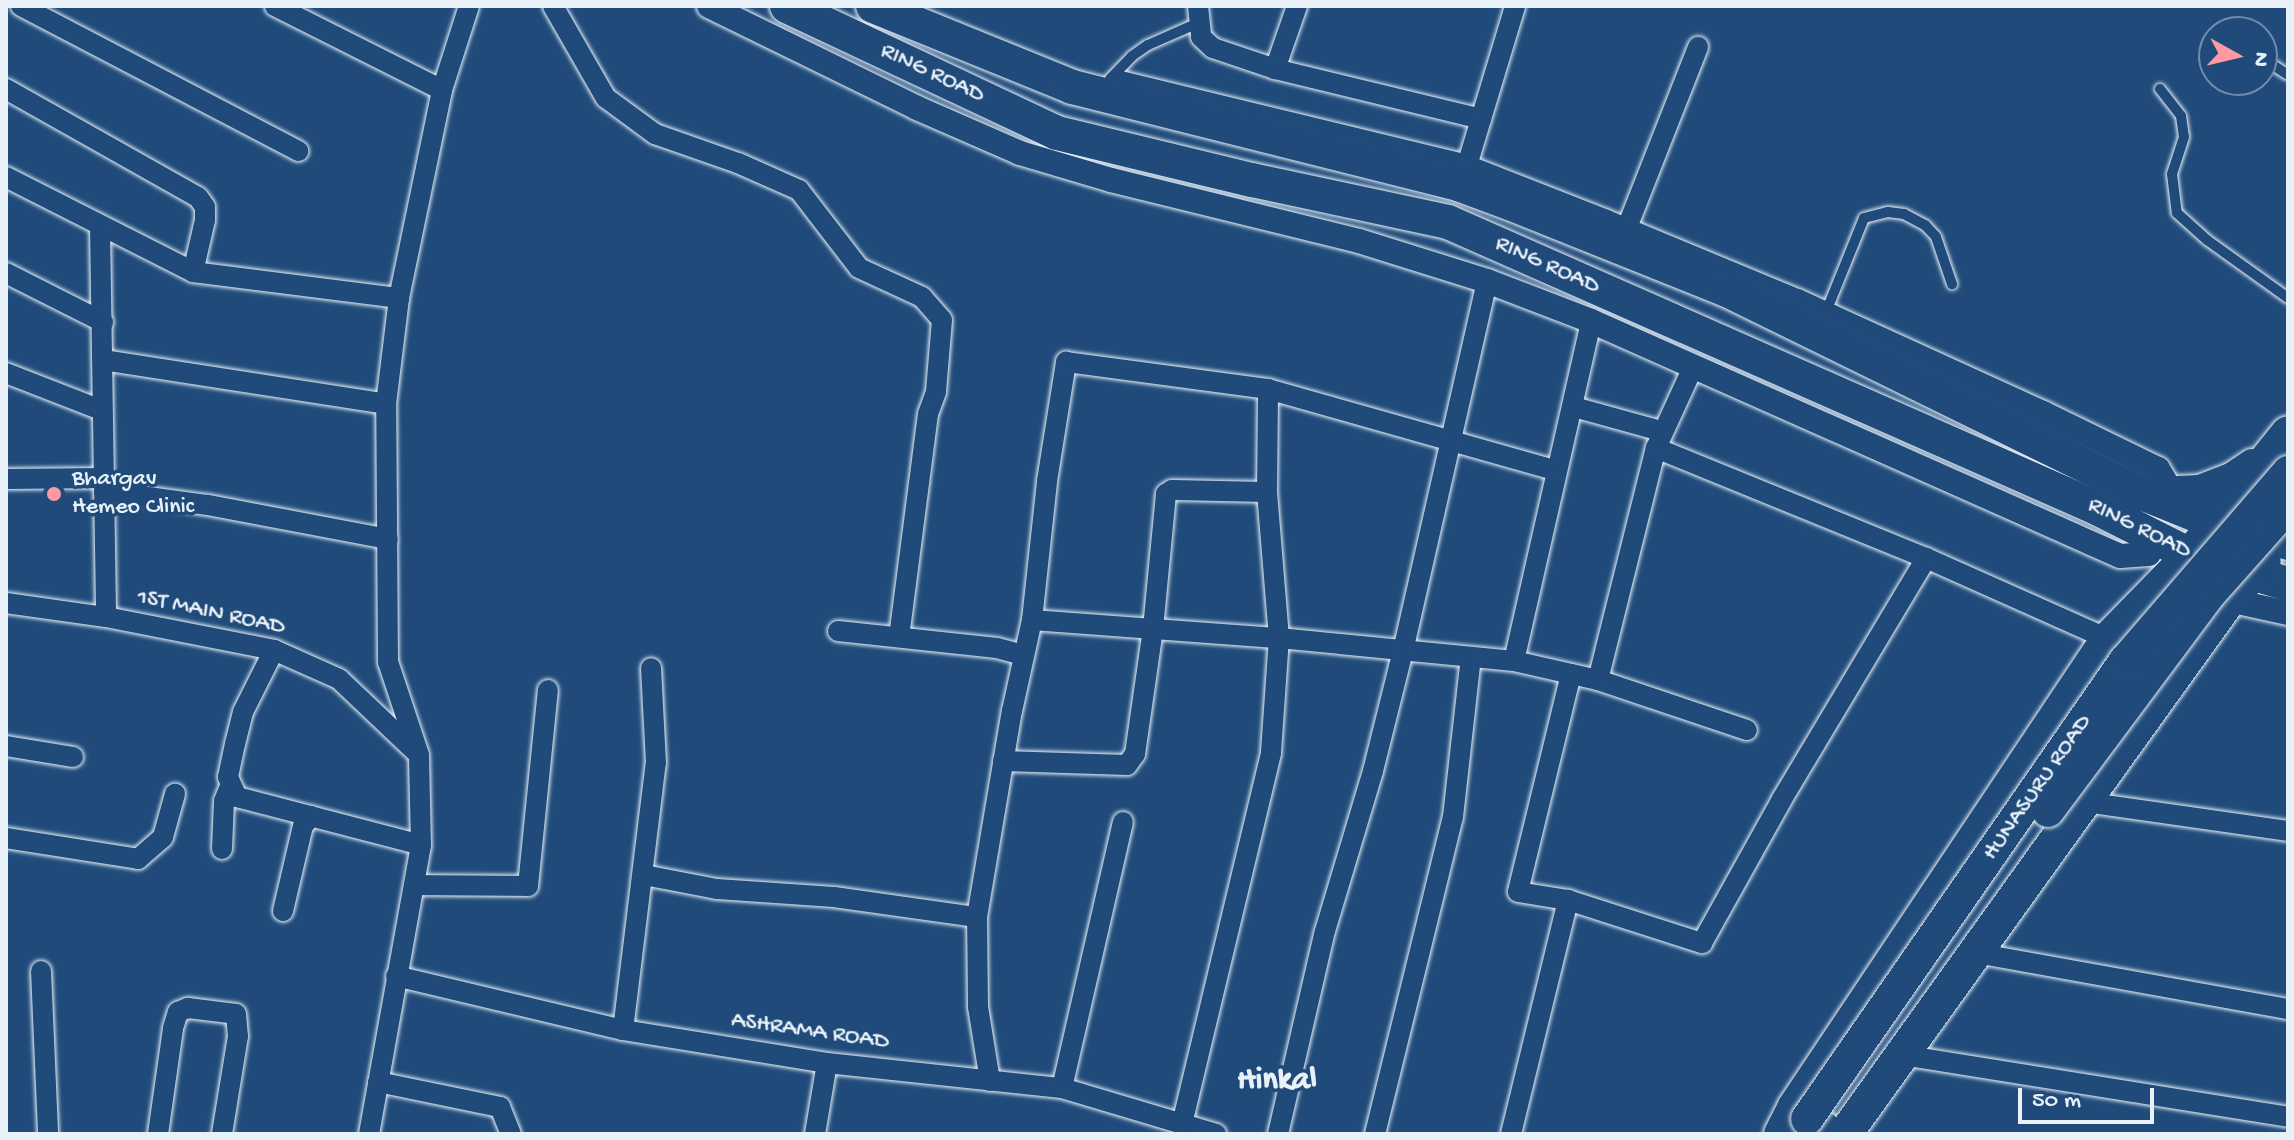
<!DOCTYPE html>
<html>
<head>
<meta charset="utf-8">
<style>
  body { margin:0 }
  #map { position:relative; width:2294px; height:1140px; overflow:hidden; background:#1f4a7a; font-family:"Gochi Hand",sans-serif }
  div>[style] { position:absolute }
  .roads { filter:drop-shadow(0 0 2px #e8f1f8) drop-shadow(0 0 2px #e8f1f8) }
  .service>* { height:10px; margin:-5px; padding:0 5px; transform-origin:5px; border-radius:5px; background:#1f4a7a }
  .minor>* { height:20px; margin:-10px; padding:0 10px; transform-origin:10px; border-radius:10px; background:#1f4a7a }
  .tertiary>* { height:24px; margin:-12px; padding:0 12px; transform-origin:12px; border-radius:12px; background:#1f4a7a }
  .primary>* { height:32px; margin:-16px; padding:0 16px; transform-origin:16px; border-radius:16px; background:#1f4a7a }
  .trunk>* { height:34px; margin:-17px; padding:0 17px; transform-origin:17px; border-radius:17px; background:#1f4a7a }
  .bridges { filter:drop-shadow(0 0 2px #e8f1f8) drop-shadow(0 0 2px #e8f1f8) }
  .primary-bridge>* { height:32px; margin:-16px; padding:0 16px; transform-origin:16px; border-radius:16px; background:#1f4a7a }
  .dots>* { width:22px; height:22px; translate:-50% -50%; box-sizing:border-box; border:4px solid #1f4a7a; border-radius:50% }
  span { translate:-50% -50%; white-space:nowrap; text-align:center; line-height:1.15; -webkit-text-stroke:7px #1f4a7a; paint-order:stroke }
  .street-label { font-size:24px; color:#e8f1f8 }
  .poi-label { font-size:24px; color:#e8f1f8 }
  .left { translate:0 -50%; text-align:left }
  .district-label { font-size:32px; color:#e8f1f8; font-weight:700 }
  .frame { position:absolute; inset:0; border:8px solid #e8f1f8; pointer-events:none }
  .north { position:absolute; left:2198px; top:16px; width:80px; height:80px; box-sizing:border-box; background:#1f4a7a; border:2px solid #6f8dac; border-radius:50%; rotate:98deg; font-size:22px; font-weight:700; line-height:32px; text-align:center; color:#e8f1f8 }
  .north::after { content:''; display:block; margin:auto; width:28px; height:36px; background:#ff9aa2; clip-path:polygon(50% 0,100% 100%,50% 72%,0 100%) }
  .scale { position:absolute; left:2018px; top:1088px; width:136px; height:36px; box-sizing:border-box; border:4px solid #e8f1f8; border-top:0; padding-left:10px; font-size:24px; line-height:28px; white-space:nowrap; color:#e8f1f8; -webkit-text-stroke:6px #1f4a7a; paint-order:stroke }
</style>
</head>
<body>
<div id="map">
  <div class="roads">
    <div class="service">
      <i style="left:2262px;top:58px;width:31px;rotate:33deg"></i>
      <i style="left:1110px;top:79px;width:32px;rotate:-46deg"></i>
      <i style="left:1132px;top:56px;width:19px;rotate:-35deg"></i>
      <i style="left:1148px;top:45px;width:55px;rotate:-23.7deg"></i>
      <i style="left:2160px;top:89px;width:34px;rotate:52deg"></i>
      <i style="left:2181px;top:116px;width:21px;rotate:82deg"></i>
      <i style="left:2184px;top:137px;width:39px;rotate:108deg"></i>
      <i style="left:2172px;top:174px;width:39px;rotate:83deg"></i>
      <i style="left:2177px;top:213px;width:40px;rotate:42deg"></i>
      <i style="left:2207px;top:240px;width:100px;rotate:35.6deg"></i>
      <i style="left:1826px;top:312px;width:101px;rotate:-68deg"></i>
      <i style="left:1864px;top:218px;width:25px;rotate:-14deg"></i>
      <i style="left:1888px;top:212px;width:16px;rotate:7deg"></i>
      <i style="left:1904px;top:214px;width:24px;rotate:28deg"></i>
      <i style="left:1925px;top:225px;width:16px;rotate:47deg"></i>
      <i style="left:1936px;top:237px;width:50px;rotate:71.2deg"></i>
    </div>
    <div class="minor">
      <i style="left:21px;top:6px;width:313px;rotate:27.6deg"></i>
      <i style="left:275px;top:6px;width:187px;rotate:26.7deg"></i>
      <i style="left:553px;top:6px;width:106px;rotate:60.1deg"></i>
      <i style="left:606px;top:98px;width:61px;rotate:36.3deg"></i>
      <i style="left:655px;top:134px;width:88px;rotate:19.3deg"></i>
      <i style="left:738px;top:163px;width:67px;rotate:23.9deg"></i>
      <i style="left:799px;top:190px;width:98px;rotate:52.4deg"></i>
      <i style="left:859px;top:268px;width:69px;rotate:24.7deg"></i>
      <i style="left:922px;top:297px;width:30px;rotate:49deg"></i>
      <i style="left:942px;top:320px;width:72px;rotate:94.8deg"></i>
      <i style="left:936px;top:392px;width:23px;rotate:110deg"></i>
      <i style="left:928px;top:414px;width:225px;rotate:97.4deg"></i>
      <i style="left:1198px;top:6px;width:31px;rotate:84deg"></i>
      <i style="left:1201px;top:37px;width:16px;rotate:43deg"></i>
      <i style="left:1213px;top:48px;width:65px;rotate:18.7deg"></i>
      <i style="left:1297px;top:6px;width:67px;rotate:109.2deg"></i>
      <i style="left:1275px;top:69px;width:212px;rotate:13.6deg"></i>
      <i style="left:6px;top:89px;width:220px;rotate:29.4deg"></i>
      <i style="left:198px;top:197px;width:12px;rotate:55deg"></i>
      <i style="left:205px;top:207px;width:13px;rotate:90deg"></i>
      <i style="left:205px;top:220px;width:53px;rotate:103deg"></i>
      <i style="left:193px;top:272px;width:208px;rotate:7.2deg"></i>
      <i style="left:6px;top:177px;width:210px;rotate:26.9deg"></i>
      <i style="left:1462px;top:182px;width:184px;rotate:-73.2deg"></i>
      <i style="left:100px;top:228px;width:389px;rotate:89.1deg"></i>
      <i style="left:1626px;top:230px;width:197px;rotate:-68.5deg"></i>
      <i style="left:6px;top:273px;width:109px;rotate:26.8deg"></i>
      <i style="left:103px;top:360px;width:286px;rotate:8.8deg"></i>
      <i style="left:6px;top:373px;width:102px;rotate:21.3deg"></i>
      <i style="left:1574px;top:407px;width:90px;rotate:15.4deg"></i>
      <i style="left:1656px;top:448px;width:292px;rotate:22.2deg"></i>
      <i style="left:1926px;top:558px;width:199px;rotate:24deg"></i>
      <i style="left:6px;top:479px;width:98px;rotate:-0.6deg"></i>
      <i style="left:104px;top:491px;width:105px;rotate:7.7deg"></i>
      <i style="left:208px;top:505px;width:183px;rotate:10.7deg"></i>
      <i style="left:6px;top:603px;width:101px;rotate:8deg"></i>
      <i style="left:106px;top:617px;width:171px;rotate:11.1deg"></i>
      <i style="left:274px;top:650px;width:71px;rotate:24deg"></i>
      <i style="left:339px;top:679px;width:105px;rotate:43.5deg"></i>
      <i style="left:1032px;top:620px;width:248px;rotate:4.2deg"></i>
      <i style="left:1279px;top:638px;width:236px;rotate:5.6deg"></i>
      <i style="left:1514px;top:661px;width:86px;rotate:12.7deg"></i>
      <i style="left:1598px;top:680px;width:157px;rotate:18.6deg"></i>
      <i style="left:838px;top:631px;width:160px;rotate:6.1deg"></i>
      <i style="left:997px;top:648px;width:28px;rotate:15deg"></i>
      <i style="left:274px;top:650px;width:69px;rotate:116.6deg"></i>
      <i style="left:243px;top:712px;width:33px;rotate:104deg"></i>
      <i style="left:235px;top:744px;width:34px;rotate:102deg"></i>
      <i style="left:228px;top:777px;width:22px;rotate:66deg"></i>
      <i style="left:237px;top:797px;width:190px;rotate:14.6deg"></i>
      <i style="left:1514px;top:661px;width:349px;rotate:-77.2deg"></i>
      <i style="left:1571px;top:674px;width:224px;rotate:103.7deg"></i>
      <i style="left:1518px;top:892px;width:51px;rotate:9.1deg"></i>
      <i style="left:1568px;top:900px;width:141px;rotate:17.8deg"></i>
      <i style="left:1702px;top:943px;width:165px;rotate:-60.9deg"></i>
      <i style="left:1782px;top:799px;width:281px;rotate:-59.1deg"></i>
      <i style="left:1598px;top:680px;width:239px;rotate:-76deg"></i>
      <i style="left:1656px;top:448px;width:89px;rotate:-65.4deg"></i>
      <i style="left:6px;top:746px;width:68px;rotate:9.3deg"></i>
      <i style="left:1003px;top:761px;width:124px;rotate:1.8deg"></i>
      <i style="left:1127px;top:765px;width:14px;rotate:-54deg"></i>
      <i style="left:1135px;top:754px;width:126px;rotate:-81.8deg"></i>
      <i style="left:1153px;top:629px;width:136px;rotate:-84.5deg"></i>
      <i style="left:1166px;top:494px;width:7px;rotate:-34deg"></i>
      <i style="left:1172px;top:490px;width:95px;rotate:1.2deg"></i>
      <i style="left:2085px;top:802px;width:205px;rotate:8.1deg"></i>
      <i style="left:6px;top:838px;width:134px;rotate:9deg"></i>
      <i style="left:138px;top:859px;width:33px;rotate:-41deg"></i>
      <i style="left:163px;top:837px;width:45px;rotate:-74.4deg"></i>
      <i style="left:222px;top:849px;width:48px;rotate:-87.6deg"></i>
      <i style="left:224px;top:801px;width:18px;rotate:-68deg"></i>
      <i style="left:644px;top:875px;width:74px;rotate:10.9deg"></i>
      <i style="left:717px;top:889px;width:117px;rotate:3.9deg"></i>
      <i style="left:834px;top:897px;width:144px;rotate:8deg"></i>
      <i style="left:414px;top:885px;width:114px;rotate:0.5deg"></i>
      <i style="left:528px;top:886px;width:197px;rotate:-84.2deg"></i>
      <i style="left:283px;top:911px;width:87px;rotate:-76.8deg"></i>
      <i style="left:303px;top:826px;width:13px;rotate:-51deg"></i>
      <i style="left:1976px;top:953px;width:317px;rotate:10.2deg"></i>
      <i style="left:41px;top:971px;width:163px;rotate:87.5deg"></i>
      <i style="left:396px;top:976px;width:233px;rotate:13.4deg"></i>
      <i style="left:623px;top:1030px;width:207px;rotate:9.2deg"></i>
      <i style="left:827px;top:1063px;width:236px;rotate:6.1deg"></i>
      <i style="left:1062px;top:1088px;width:161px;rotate:16.6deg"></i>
      <i style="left:623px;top:1030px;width:269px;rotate:-83deg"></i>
      <i style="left:656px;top:763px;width:95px;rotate:-93deg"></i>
      <i style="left:1902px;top:1055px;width:391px;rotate:9.1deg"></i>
      <i style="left:990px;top:1081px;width:75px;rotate:-99.2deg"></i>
      <i style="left:978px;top:1007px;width:90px;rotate:-90.6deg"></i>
      <i style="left:977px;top:917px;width:209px;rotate:-80.4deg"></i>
      <i style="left:1012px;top:711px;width:93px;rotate:-77.6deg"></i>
      <i style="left:1032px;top:620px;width:140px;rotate:-83.8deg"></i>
      <i style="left:1047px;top:481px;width:121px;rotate:-80.9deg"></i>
      <i style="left:1066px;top:362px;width:204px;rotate:7.6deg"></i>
      <i style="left:1268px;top:389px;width:297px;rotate:15.8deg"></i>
      <i style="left:378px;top:1082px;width:125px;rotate:11.6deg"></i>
      <i style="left:500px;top:1107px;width:29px;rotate:68deg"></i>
      <i style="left:1062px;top:1088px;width:273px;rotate:-77.1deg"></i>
      <i style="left:1182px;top:1124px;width:382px;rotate:-76.5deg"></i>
      <i style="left:1271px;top:752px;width:114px;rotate:-86deg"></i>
      <i style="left:1279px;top:638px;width:146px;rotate:-94.7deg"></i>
      <i style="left:1267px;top:492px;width:103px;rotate:-89.4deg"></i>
      <i style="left:158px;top:1134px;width:107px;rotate:-81.9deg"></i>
      <i style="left:173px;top:1028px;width:17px;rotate:-73deg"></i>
      <i style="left:178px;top:1012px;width:11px;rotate:-22deg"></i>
      <i style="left:188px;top:1008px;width:48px;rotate:7.1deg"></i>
      <i style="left:236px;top:1014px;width:22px;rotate:85deg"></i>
      <i style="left:238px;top:1036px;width:99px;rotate:99.3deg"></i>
      <i style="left:369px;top:1134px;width:294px;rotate:-79.8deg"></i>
      <i style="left:421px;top:845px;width:90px;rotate:-91.3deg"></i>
      <i style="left:419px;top:755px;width:98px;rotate:-108.4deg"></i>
      <i style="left:388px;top:662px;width:258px;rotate:-90.4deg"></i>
      <i style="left:386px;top:404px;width:107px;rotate:-83deg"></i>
      <i style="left:399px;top:298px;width:212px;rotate:-78.3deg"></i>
      <i style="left:442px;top:90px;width:88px;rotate:-72.2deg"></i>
      <i style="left:815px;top:1134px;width:72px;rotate:-80.4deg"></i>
      <i style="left:1278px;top:1134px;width:208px;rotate:-77deg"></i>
      <i style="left:1325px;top:931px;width:167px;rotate:-73.3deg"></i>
      <i style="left:1373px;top:771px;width:124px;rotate:-76deg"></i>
      <i style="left:1403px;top:651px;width:379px;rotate:-77.2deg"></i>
      <i style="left:1375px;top:1134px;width:326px;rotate:-76.2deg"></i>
      <i style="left:1453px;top:817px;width:161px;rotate:-83.6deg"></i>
      <i style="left:1511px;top:1134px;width:241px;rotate:-76.3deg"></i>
    </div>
    <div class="tertiary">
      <i style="left:709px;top:6px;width:232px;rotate:26.1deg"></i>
      <i style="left:917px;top:108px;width:112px;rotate:23.6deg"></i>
      <i style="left:1020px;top:153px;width:95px;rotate:16.5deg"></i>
      <i style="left:1111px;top:180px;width:255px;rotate:13.8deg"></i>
      <i style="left:1359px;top:241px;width:134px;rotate:17.4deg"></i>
      <i style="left:1487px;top:281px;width:111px;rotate:21deg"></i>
      <i style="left:1591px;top:321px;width:579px;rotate:23.95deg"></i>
      <i style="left:2120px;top:556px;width:29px;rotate:-4deg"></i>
      <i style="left:1120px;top:83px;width:356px;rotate:13.6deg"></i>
      <i style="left:1466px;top:167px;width:150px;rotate:21.4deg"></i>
      <i style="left:1606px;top:222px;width:207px;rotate:22.5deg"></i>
      <i style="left:1797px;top:301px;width:270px;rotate:24.5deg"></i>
      <i style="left:2043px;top:413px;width:128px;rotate:26deg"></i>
      <i style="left:2158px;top:469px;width:29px;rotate:59deg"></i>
      <i style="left:2229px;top:600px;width:60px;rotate:12.4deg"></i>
    </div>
    <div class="primary">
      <i style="left:1819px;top:1134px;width:8px;rotate:-50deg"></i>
    </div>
    <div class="trunk">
      <i style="left:787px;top:6px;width:298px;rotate:25.2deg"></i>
      <i style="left:1057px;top:133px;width:201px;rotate:13.6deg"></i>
      <i style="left:1252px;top:180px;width:200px;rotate:12.1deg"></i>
      <i style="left:1448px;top:222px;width:709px;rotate:23.78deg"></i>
      <i style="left:2097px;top:508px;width:104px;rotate:26.8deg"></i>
      <i style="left:2190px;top:555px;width:102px;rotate:16.5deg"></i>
      <i style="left:873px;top:6px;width:215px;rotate:22.1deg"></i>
      <i style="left:1072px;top:87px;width:401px;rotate:14.1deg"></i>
      <i style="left:1461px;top:185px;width:54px;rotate:20.4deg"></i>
      <i style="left:1512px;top:204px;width:232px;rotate:21.8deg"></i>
      <i style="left:1727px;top:290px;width:464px;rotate:26.1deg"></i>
      <i style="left:2144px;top:494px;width:75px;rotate:21.8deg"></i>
      <i style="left:2214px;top:522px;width:77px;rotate:15.8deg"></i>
      <i style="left:2156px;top:494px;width:44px;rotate:-2.6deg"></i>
      <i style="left:2200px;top:492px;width:34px;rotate:-21deg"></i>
      <i style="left:2232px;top:480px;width:25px;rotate:-34deg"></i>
      <i style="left:1781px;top:1134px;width:29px;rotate:-63deg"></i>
      <i style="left:1794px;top:1108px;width:564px;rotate:-56.2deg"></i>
      <i style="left:2108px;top:639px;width:117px;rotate:-45.7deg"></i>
      <i style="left:2190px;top:555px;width:156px;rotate:-51.2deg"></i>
      <i style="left:1845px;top:1134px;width:658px;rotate:-54.28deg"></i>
      <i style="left:2229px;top:600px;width:52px;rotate:-48.1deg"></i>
    </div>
  </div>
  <div class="bridges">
    <div class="primary-bridge">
      <i style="left:2048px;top:811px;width:269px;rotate:-53.3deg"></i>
      <i style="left:2209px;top:595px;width:119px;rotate:-48.4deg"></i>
      <i style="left:1807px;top:1119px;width:558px;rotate:-55.23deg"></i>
      <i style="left:2125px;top:661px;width:250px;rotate:-49.2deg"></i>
    </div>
  </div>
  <div class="dots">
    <i style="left:54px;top:494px;background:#ff9aa2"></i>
  </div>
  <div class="street-label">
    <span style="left:932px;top:74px;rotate:25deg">RING ROAD</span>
    <span style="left:1547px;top:266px;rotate:24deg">RING ROAD</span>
    <span style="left:2139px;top:529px;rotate:26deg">RING ROAD</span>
    <span style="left:211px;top:613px;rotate:12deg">1ST MAIN ROAD</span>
    <span style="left:2038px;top:788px;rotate:-55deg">HUNASURU ROAD</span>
    <span style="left:810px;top:1032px;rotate:8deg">ASHRAMA ROAD</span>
  </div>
  <div class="poi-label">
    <span class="left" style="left:72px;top:494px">Bhargav<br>Hemeo Clinic</span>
  </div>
  <div class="district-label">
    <span style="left:1277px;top:1081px">Hinkal</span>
  </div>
  <div class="frame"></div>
  <div class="north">N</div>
  <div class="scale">50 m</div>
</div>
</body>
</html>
